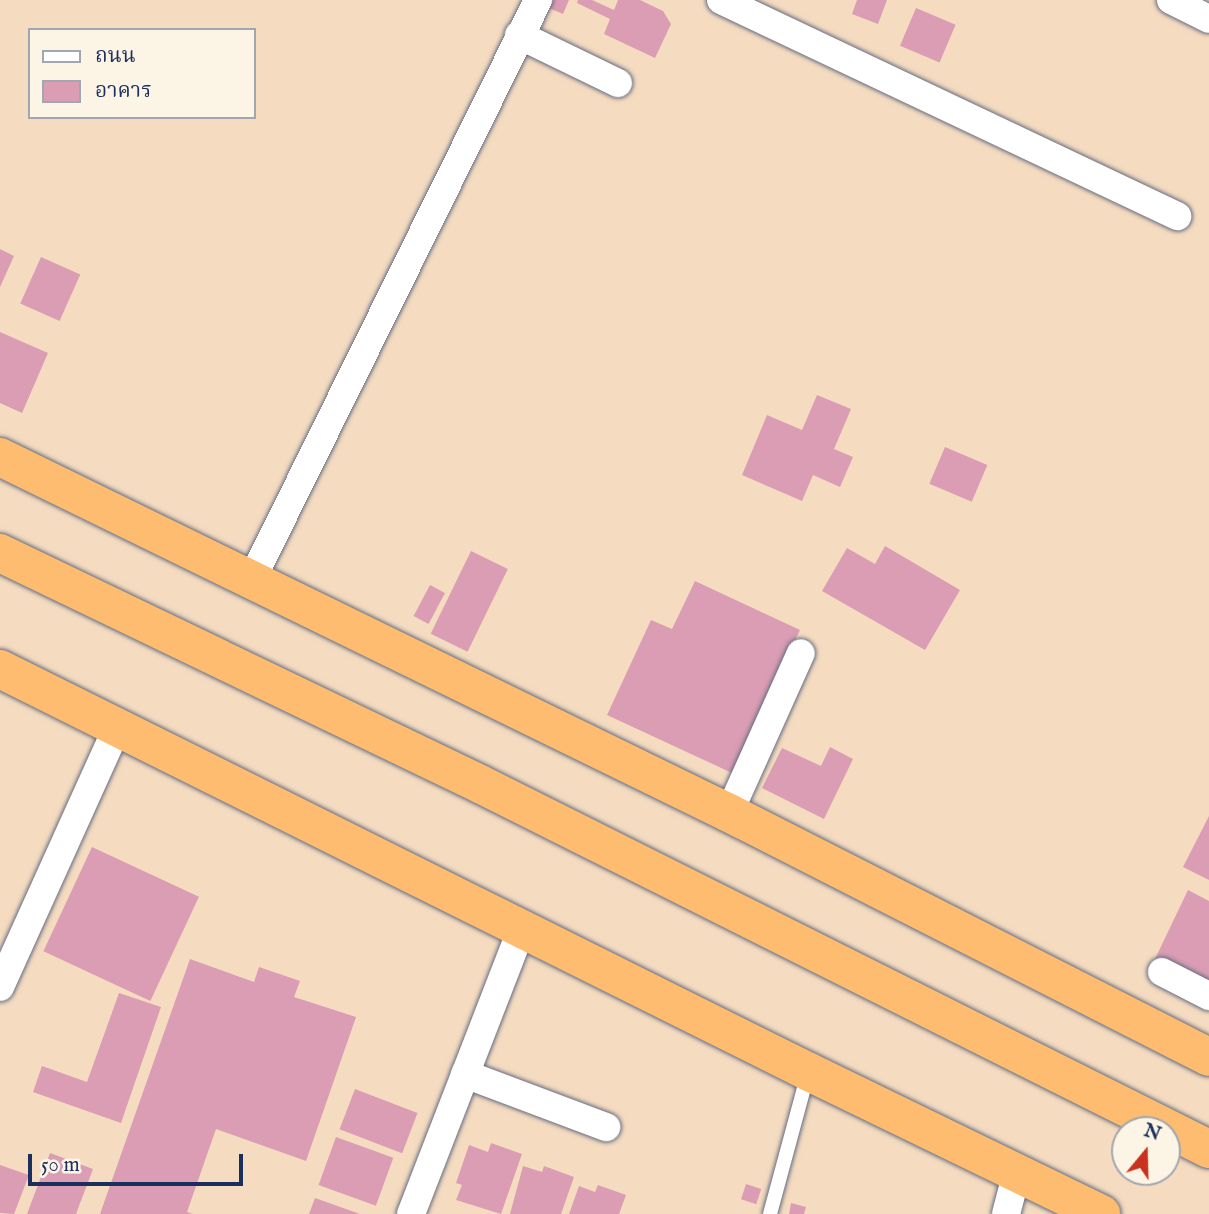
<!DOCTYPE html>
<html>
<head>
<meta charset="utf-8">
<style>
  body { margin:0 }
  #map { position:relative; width:1209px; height:1214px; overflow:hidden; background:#f5dcc0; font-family:"IM FELL English","Noto Serif Thai",serif }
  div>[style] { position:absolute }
  .building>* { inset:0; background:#da9db4; transform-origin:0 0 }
  .roads { filter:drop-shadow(0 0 2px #676c80) drop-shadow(0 0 2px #676c80) }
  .service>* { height:14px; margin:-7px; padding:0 7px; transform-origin:7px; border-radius:7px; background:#fff }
  .minor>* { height:28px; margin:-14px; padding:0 14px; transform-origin:14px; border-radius:14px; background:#fff }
  .trunk>* { height:38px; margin:-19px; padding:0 19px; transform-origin:19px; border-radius:19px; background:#fdbc70 }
  span { translate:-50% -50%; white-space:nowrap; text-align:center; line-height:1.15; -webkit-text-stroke:5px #fcf5e5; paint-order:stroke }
  .legend { position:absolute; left:28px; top:28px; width:228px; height:91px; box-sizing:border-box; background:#fcf5e5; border:2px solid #a2a6af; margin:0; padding:9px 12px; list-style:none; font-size:21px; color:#1b2f5e }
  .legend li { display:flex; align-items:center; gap:14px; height:35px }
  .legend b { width:35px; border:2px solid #a2a6af }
  .north { position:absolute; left:1111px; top:1116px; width:70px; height:70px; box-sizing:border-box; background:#fcf5e5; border:2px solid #a2a6af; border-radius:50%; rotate:19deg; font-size:19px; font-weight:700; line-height:28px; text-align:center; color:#1b2f5e }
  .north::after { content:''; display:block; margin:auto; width:24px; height:32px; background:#c8321e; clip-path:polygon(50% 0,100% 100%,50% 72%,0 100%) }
  .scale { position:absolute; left:28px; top:1154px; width:215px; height:32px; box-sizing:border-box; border:4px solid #1b2f5e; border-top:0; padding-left:9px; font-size:21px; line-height:24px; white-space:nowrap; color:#1b2f5e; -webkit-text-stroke:5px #fcf5e5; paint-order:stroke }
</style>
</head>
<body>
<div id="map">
  <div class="building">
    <i style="clip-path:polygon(530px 0,569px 0,563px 14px)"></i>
    <i style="clip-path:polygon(578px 0,592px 0,614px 10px,618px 0,640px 0,663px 11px,671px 24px,655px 58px,604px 34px,610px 19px,577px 3px)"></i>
    <i style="clip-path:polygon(857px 0,887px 0,878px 24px,852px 14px)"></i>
    <i style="left:916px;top:8px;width:43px;height:41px;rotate:23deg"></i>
    <i style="clip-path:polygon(0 249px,14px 256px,0 287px)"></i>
    <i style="left:41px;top:257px;width:43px;height:51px;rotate:24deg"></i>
    <i style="clip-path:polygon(0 332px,48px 353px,22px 413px,0 403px)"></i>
    <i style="clip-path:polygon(817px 395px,851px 409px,834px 449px,853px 457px,840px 487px,813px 475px,802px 501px,742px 475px,767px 415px,802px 430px)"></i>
    <i style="left:945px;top:447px;width:46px;height:40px;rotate:23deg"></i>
    <i style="clip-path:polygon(885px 546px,960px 590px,925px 650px,822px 591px,847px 548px,875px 564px)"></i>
    <i style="left:471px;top:551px;width:41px;height:92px;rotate:26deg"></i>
    <i style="clip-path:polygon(695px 581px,800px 630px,732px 773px,607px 715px,651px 620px,672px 629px)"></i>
    <i style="left:430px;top:585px;width:17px;height:35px;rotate:28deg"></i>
    <i style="clip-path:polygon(830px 747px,853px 759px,824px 819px,762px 788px,782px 748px,821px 766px)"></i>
    <i style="clip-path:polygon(1209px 816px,1209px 880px,1183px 867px)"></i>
    <i style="left:92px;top:847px;width:118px;height:115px;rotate:25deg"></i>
    <i style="clip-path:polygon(1188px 890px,1209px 901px,1209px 985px,1155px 959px)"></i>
    <i style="clip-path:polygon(190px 959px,254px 982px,259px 967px,300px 981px,294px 997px,356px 1017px,306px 1161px,216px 1129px,187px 1212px,193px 1214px,100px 1214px)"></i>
    <i style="clip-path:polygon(119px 993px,161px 1007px,121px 1123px,33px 1092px,42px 1066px,87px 1082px)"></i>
    <i style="left:355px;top:1089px;width:67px;height:43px;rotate:21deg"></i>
    <i style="left:336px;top:1137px;width:61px;height:51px;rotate:20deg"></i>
    <i style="clip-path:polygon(491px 1143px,522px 1154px,501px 1214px,456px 1200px,462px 1185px,456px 1183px,469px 1145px,488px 1152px)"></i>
    <i style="clip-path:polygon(50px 1153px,93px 1169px,76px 1214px,27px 1214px)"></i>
    <i style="clip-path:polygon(0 1165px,29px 1175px,14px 1214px,0 1213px)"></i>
    <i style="clip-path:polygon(523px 1166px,542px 1172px,544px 1166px,574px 1177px,561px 1214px,510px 1214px)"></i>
    <i style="left:746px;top:1184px;width:16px;height:16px;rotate:18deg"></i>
    <i style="clip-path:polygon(598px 1185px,626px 1195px,619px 1214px,569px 1214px,579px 1186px,595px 1192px)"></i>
    <i style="clip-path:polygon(315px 1198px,360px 1214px,309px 1214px)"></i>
    <i style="clip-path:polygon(791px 1203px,806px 1207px,804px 1214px,789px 1214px)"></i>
  </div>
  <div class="roads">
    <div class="service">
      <i style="left:770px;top:1214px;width:146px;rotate:-74.9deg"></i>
    </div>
    <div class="minor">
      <i style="left:721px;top:0;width:505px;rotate:25.35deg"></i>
      <i style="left:1171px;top:0;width:42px;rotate:26.6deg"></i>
      <i style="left:519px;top:35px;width:110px;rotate:25.9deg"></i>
      <i style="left:252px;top:579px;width:646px;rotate:-63.71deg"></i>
      <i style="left:729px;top:813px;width:175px;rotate:-65.8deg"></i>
      <i style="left:1162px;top:972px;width:53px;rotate:27.1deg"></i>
      <i style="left:0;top:987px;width:286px;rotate:-65.7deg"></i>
      <i style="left:465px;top:1074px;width:151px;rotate:20.6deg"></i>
      <i style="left:411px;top:1214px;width:305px;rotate:-68.8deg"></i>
      <i style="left:1006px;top:1214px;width:43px;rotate:-75.3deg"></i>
    </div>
    <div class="trunk">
      <i style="left:0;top:457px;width:811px;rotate:26.03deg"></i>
      <i style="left:729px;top:813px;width:538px;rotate:26.95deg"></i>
      <i style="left:0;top:553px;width:533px;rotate:25.7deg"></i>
      <i style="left:480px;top:784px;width:815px;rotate:26.6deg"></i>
      <i style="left:0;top:669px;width:904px;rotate:26.48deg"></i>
      <i style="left:809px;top:1072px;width:325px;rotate:25.9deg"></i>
    </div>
  </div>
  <ul class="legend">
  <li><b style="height:9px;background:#fff"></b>ถนน</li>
  <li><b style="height:19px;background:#da9db4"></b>อาคาร</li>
  </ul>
  <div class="north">N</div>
  <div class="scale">50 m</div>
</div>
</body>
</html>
